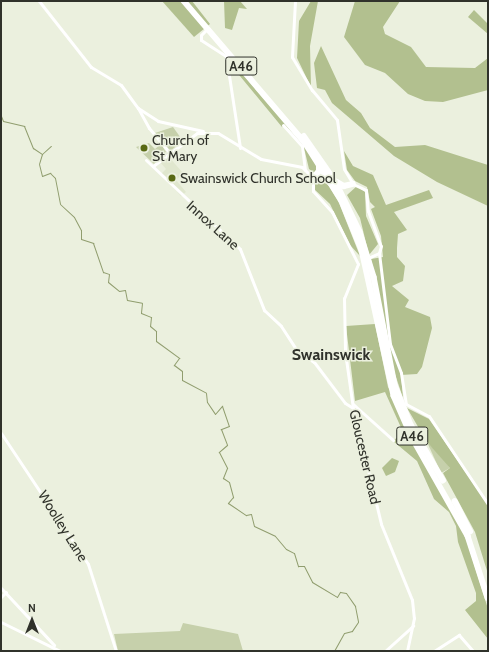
<!DOCTYPE html>
<html>
<head>
<meta charset="utf-8">
<style>
  body { margin:0 }
  #map { position:relative; width:489px; height:652px; overflow:hidden; background:#ebf0de; font-family:Cabin,sans-serif }
  div>[style] { position:absolute }
  .built>* { inset:0; background:#e0e7ce }
  .green>* { inset:0; background:#c6d0ab }
  .forest>* { inset:0; background:#b2c08f }
  .stream>* { height:1px; margin:-0.5px; padding:0 0.5px; transform-origin:0.5px; border-radius:0.5px; background:#909d6e }
  .minor>* { height:3px; margin:-1.5px; padding:0 1.5px; transform-origin:1.5px; border-radius:1.5px; background:#fff }
  .trunk>* { height:5.5px; margin:-2.75px; padding:0 2.75px; transform-origin:2.75px; border-radius:2.75px; background:#fff }
  .dots>* { width:11px; height:11px; translate:-50% -50%; box-sizing:border-box; border:2px solid #ebf0de; border-radius:50% }
  span { translate:-50% -50%; white-space:nowrap; text-align:center; line-height:1.15; -webkit-text-stroke:3px #ebf0de; paint-order:stroke }
  .shield-label span { padding:1px 3px; background:#ebf0de; border:1px solid; border-radius:3px; -webkit-text-stroke-width:0 }
  .shield-label { font-size:13px; color:#30322b; font-weight:700 }
  .poi-label { font-size:14px; color:#30322b }
  .left { translate:0 -50%; text-align:left }
  .street-label { font-size:14px; color:#30322b }
  .quarter-label { font-size:16px; color:#30322b; font-weight:700 }
  .frame { position:absolute; inset:0; border:2px solid #30322b; pointer-events:none }
  .north { position:absolute; left:12px; top:600px; width:40px; height:40px; -webkit-text-stroke:3px #ebf0de; paint-order:stroke; rotate:0deg; font-size:11px; font-weight:700; line-height:16px; text-align:center; color:#30322b }
  .north::after { content:''; display:block; margin:auto; width:14px; height:18px; background:#30322b; clip-path:polygon(50% 0,100% 100%,50% 72%,0 100%) }
</style>
</head>
<body>
<div id="map">
  <div class="built">
    <i style="clip-path:polygon(168px 156px,183px 173px,176px 180px,186px 192px,181px 196px,161px 174px,166px 169px,160px 162px)"></i>
  </div>
  <div class="green">
    <i style="clip-path:polygon(173px 127px,183px 141px,170px 151px,155px 133px)"></i>
    <i style="clip-path:polygon(149px 143px,155px 149px,161px 144px,166px 152px,154px 164px,136px 147px)"></i>
    <i style="clip-path:polygon(427px 442px,443px 458px,450px 468px,441px 473px)"></i>
    <i style="clip-path:polygon(183px 623px,238px 634px,243px 651px,118px 651px,114px 634px,180px 631px)"></i>
  </div>
  <div class="forest">
    <i style="clip-path:polygon(162px 1px,192px 1px,210px 24px,194px 37px)"></i>
    <i style="clip-path:polygon(224px 1px,240px 1px,247px 9px,239px 8px,232px 30px,225px 28px)"></i>
    <i style="clip-path:polygon(311px 1px,318px 1px,310px 46px,311px 87px,297px 58px,299px 21px)"></i>
    <i style="clip-path:polygon(355px 1px,400px 1px,383px 27px,385px 34px,411px 47px,426px 67px,475px 68px,488px 58px,488px 90px,443px 102px,425px 101px,408px 94px,385px 73px,365px 65px,344px 37px)"></i>
    <i style="clip-path:polygon(474px 10px,488px 24px,488px 34px,468px 17px)"></i>
    <i style="clip-path:polygon(321px 46px,346px 100px,361px 113px,370px 128px,395px 147px,425px 145px,488px 165px,488px 206px,437px 182px,394px 156px,332px 103px,325px 90px,317px 88px,314px 63px)"></i>
    <i style="clip-path:polygon(227px 56px,304px 145px,318px 167px,316px 174px,309px 169px,305px 152px,296px 137px,284px 124px,282px 127px,235px 70px,226px 67px)"></i>
    <i style="clip-path:polygon(344px 151px,353px 166px,373px 175px,386px 205px,429px 190px,433px 198px,394px 212px,407px 230px,398px 234px,397px 248px,397px 257px,405px 266px,403px 281px,392px 286px,409px 300px,405px 307px,430px 317px,432px 328px,422px 367px,417px 374px,401px 375px,403px 398px,393px 368px,371px 259px,383px 257px,381px 236px,371px 209px,375px 207px,370px 202px,367px 187px,355px 181px,347px 170px)"></i>
    <i style="clip-path:polygon(317px 177px,329px 186px,339px 203px,360px 256px,350px 245px,330px 204px,313px 188px)"></i>
    <i style="clip-path:polygon(357px 186px,365px 192px,366px 216px,378px 244px,369px 255px,360px 218px,347px 195px)"></i>
    <i style="clip-path:polygon(375px 324px,388px 387px,465px 535px,488px 609px,488px 639px,465px 610px,476px 601px,476px 593px,458px 542px,456px 526px,449px 512px,434px 499px,417px 461px,393px 441px,403px 432px,385px 392px,355px 401px,346px 326px)"></i>
    <i style="clip-path:polygon(407px 408px,429px 419px,488px 505px,488px 574px,475px 532px,443px 473px,450px 468px,427px 442px)"></i>
    <i style="clip-path:polygon(392px 458px,399px 461px,395px 472px,386px 476px,382px 468px)"></i>
  </div>
  <div class="stream">
    <i style="left:1px;top:116px;width:5px;rotate:68deg"></i>
    <i style="left:3px;top:121px;width:22px;rotate:13deg"></i>
    <i style="left:24px;top:126px;width:24px;rotate:68deg"></i>
    <i style="left:33px;top:148px;width:11px;rotate:34deg"></i>
    <i style="left:42px;top:154px;width:10px;rotate:107deg"></i>
    <i style="left:39px;top:164px;width:12px;rotate:76deg"></i>
    <i style="left:42px;top:176px;width:9px;rotate:-21deg"></i>
    <i style="left:50px;top:173px;width:7px;rotate:45deg"></i>
    <i style="left:55px;top:178px;width:26px;rotate:79deg"></i>
    <i style="left:60px;top:204px;width:19px;rotate:43deg"></i>
    <i style="left:74px;top:217px;width:15px;rotate:62deg"></i>
    <i style="left:81px;top:230px;width:9px;rotate:90deg"></i>
    <i style="left:81px;top:239px;width:13px;rotate:18deg"></i>
    <i style="left:93px;top:243px;width:31px;rotate:71deg"></i>
    <i style="left:103px;top:272px;width:6px;rotate:18deg"></i>
    <i style="left:109px;top:274px;width:8px;rotate:97deg"></i>
    <i style="left:108px;top:282px;width:14px;rotate:39deg"></i>
    <i style="left:119px;top:291px;width:6px;rotate:-9deg"></i>
    <i style="left:125px;top:290px;width:10px;rotate:79deg"></i>
    <i style="left:127px;top:300px;width:15px;rotate:11deg"></i>
    <i style="left:142px;top:303px;width:10px;rotate:96deg"></i>
    <i style="left:141px;top:313px;width:11px;rotate:22deg"></i>
    <i style="left:151px;top:317px;width:9px;rotate:96deg"></i>
    <i style="left:150px;top:326px;width:8px;rotate:40deg"></i>
    <i style="left:156px;top:331px;width:10px;rotate:90deg"></i>
    <i style="left:156px;top:341px;width:29px;rotate:36deg"></i>
    <i style="left:179px;top:358px;width:9px;rotate:126deg"></i>
    <i style="left:174px;top:365px;width:10px;rotate:37deg"></i>
    <i style="left:182px;top:371px;width:9px;rotate:90deg"></i>
    <i style="left:182px;top:380px;width:27px;rotate:28deg"></i>
    <i style="left:206px;top:393px;width:9px;rotate:84deg"></i>
    <i style="left:207px;top:402px;width:14px;rotate:56deg"></i>
    <i style="left:215px;top:414px;width:11px;rotate:-49deg"></i>
    <i style="left:222px;top:406px;width:21px;rotate:71deg"></i>
    <i style="left:229px;top:426px;width:9px;rotate:159deg"></i>
    <i style="left:221px;top:429px;width:17px;rotate:69deg"></i>
    <i style="left:227px;top:445px;width:11px;rotate:139deg"></i>
    <i style="left:219px;top:452px;width:18px;rotate:63deg"></i>
    <i style="left:227px;top:468px;width:11px;rotate:112deg"></i>
    <i style="left:223px;top:478px;width:7px;rotate:34deg"></i>
    <i style="left:229px;top:482px;width:16px;rotate:75deg"></i>
    <i style="left:233px;top:497px;width:8px;rotate:130deg"></i>
    <i style="left:228px;top:503px;width:22px;rotate:34deg"></i>
    <i style="left:246px;top:515px;width:5px;rotate:-11deg"></i>
    <i style="left:251px;top:514px;width:12px;rotate:76deg"></i>
    <i style="left:254px;top:526px;width:23px;rotate:25deg"></i>
    <i style="left:275px;top:536px;width:17px;rotate:50deg"></i>
    <i style="left:286px;top:549px;width:9px;rotate:27deg"></i>
    <i style="left:294px;top:553px;width:14px;rotate:73deg"></i>
    <i style="left:298px;top:566px;width:6px"></i>
    <i style="left:304px;top:566px;width:18px;rotate:63deg"></i>
    <i style="left:312px;top:582px;width:29px;rotate:31deg"></i>
    <i style="left:337px;top:597px;width:6px;rotate:-59deg"></i>
    <i style="left:340px;top:592px;width:6px;rotate:9deg"></i>
    <i style="left:346px;top:593px;width:16px;rotate:55deg"></i>
    <i style="left:355px;top:606px;width:16px;rotate:79deg"></i>
    <i style="left:358px;top:622px;width:11px;rotate:124deg"></i>
    <i style="left:352px;top:631px;width:8px;rotate:166deg"></i>
    <i style="left:344px;top:633px;width:21px;rotate:119deg"></i>
    <i style="left:42px;top:154px;width:12px;rotate:-42deg"></i>
  </div>
  <div class="minor">
    <i style="left:39px;top:1px;width:84px;rotate:51.8deg"></i>
    <i style="left:91px;top:67px;width:35px;rotate:31deg"></i>
    <i style="left:121px;top:85px;width:29px;rotate:54deg"></i>
    <i style="left:295px;top:1px;width:56px;rotate:93.1deg"></i>
    <i style="left:292px;top:57px;width:39px;rotate:59deg"></i>
    <i style="left:312px;top:90px;width:39px;rotate:50deg"></i>
    <i style="left:337px;top:120px;width:49px;rotate:81.9deg"></i>
    <i style="left:344px;top:169px;width:17px;rotate:59deg"></i>
    <i style="left:353px;top:184px;width:14px;rotate:25deg"></i>
    <i style="left:366px;top:190px;width:21px;rotate:85deg"></i>
    <i style="left:368px;top:211px;width:37px;rotate:70deg"></i>
    <i style="left:381px;top:246px;width:7px;rotate:106deg"></i>
    <i style="left:379px;top:253px;width:10px;rotate:156deg"></i>
    <i style="left:207px;top:29px;width:8px;rotate:135deg"></i>
    <i style="left:201px;top:35px;width:5px;rotate:90deg"></i>
    <i style="left:201px;top:40px;width:30px;rotate:33deg"></i>
    <i style="left:226px;top:56px;width:93px;rotate:81.3deg"></i>
    <i style="left:283px;top:125px;width:28px;rotate:48deg"></i>
    <i style="left:302px;top:146px;width:24px;rotate:83deg"></i>
    <i style="left:170px;top:153px;width:33px;rotate:-130deg"></i>
    <i style="left:149px;top:128px;width:23px;rotate:-119deg"></i>
    <i style="left:138px;top:108px;width:24px;rotate:33deg"></i>
    <i style="left:158px;top:121px;width:46px;rotate:12.5deg"></i>
    <i style="left:146px;top:160px;width:129px;rotate:43.4deg"></i>
    <i style="left:240px;top:249px;width:66px;rotate:68.5deg"></i>
    <i style="left:264px;top:310px;width:23px;rotate:43deg"></i>
    <i style="left:281px;top:326px;width:30px;rotate:57deg"></i>
    <i style="left:297px;top:351px;width:20px;rotate:33deg"></i>
    <i style="left:314px;top:362px;width:51px;rotate:52.9deg"></i>
    <i style="left:345px;top:403px;width:9px;rotate:32deg"></i>
    <i style="left:153px;top:166px;width:55px;rotate:-36.9deg"></i>
    <i style="left:197px;top:133px;width:21px"></i>
    <i style="left:218px;top:133px;width:50px;rotate:31.2deg"></i>
    <i style="left:261px;top:159px;width:42px;rotate:11deg"></i>
    <i style="left:302px;top:167px;width:16px;rotate:45deg"></i>
    <i style="left:313px;top:178px;width:13px;rotate:90deg"></i>
    <i style="left:313px;top:191px;width:28px;rotate:48deg"></i>
    <i style="left:332px;top:212px;width:58px;rotate:63.4deg"></i>
    <i style="left:358px;top:264px;width:37px;rotate:112deg"></i>
    <i style="left:344px;top:298px;width:54px;rotate:88.9deg"></i>
    <i style="left:345px;top:352px;width:57px;rotate:81.9deg"></i>
    <i style="left:353px;top:408px;width:119px;rotate:76.4deg"></i>
    <i style="left:381px;top:524px;width:82px;rotate:67.8deg"></i>
    <i style="left:412px;top:600px;width:18px;rotate:84deg"></i>
    <i style="left:414px;top:618px;width:34px;rotate:102deg"></i>
    <i style="left:379px;top:253px;width:92px;rotate:83.1deg"></i>
    <i style="left:390px;top:344px;width:31px;rotate:69deg"></i>
    <i style="left:401px;top:373px;width:31px;rotate:81deg"></i>
    <i style="left:406px;top:404px;width:26px;rotate:28deg"></i>
    <i style="left:429px;top:416px;width:106px;rotate:56.2deg"></i>
    <i style="left:353px;top:404px;width:54px;rotate:42deg"></i>
    <i style="left:1px;top:433px;width:157px;rotate:56.4deg"></i>
    <i style="left:88px;top:564px;width:91px;rotate:72.2deg"></i>
    <i style="left:1px;top:588px;width:78px;rotate:47.1deg"></i>
    <i style="left:1px;top:597px;width:7px;rotate:-45deg"></i>
    <i style="left:1px;top:622px;width:66px;rotate:26.2deg"></i>
    <i style="left:385px;top:651px;width:38px;rotate:-42deg"></i>
    <i style="left:434px;top:651px;width:30px;rotate:-33deg"></i>
    <i style="left:459px;top:635px;width:21px;rotate:49deg"></i>
  </div>
  <div class="trunk">
    <i style="left:184px;top:1px;width:188px;rotate:49.5deg"></i>
    <i style="left:306px;top:144px;width:67px;rotate:57.7deg"></i>
    <i style="left:342px;top:201px;width:53px;rotate:67.8deg"></i>
    <i style="left:362px;top:250px;width:149px;rotate:77.6deg"></i>
    <i style="left:394px;top:396px;width:45px;rotate:66.3deg"></i>
    <i style="left:412px;top:437px;width:114px;rotate:60.5deg"></i>
    <i style="left:468px;top:536px;width:65px;rotate:72.1deg"></i>
    <i style="left:304px;top:136px;width:56px;rotate:55.2deg"></i>
    <i style="left:336px;top:182px;width:55px;rotate:64.4deg"></i>
    <i style="left:360px;top:232px;width:47px;rotate:72.7deg"></i>
    <i style="left:374px;top:277px;width:110px;rotate:79deg"></i>
    <i style="left:395px;top:385px;width:43px;rotate:68.2deg"></i>
    <i style="left:411px;top:425px;width:64px;rotate:59.8deg"></i>
    <i style="left:313px;top:178px;width:9px;rotate:-49deg"></i>
    <i style="left:319px;top:171px;width:7px;rotate:-90deg"></i>
    <i style="left:337px;top:182px;width:8px;rotate:30deg"></i>
    <i style="left:344px;top:186px;width:9px;rotate:-13deg"></i>
    <i style="left:455px;top:501px;width:34px;rotate:63deg"></i>
  </div>
  <div class="dots">
    <i style="left:144px;top:148px;background:#586913"></i>
    <i style="left:172px;top:178px;background:#586913"></i>
  </div>
  <div class="shield-label">
    <span style="left:241px;top:66px">A46</span>
    <span style="left:412px;top:436px">A46</span>
  </div>
  <div class="poi-label">
    <span class="left" style="left:152px;top:148px">Church of<br>St Mary</span>
    <span class="left" style="left:180px;top:178px">Swainswick Church School</span>
  </div>
  <div class="street-label">
    <span style="left:213px;top:225px;rotate:42deg">Innox Lane</span>
    <span style="left:365px;top:457px;rotate:77deg">Gloucester Road</span>
    <span style="left:63px;top:526px;rotate:58deg">Woolley Lane</span>
  </div>
  <div class="quarter-label">
    <span style="left:331px;top:355px">Swainswick</span>
  </div>
  <div class="frame"></div>
  <div class="north">N</div>
</div>
</body>
</html>
